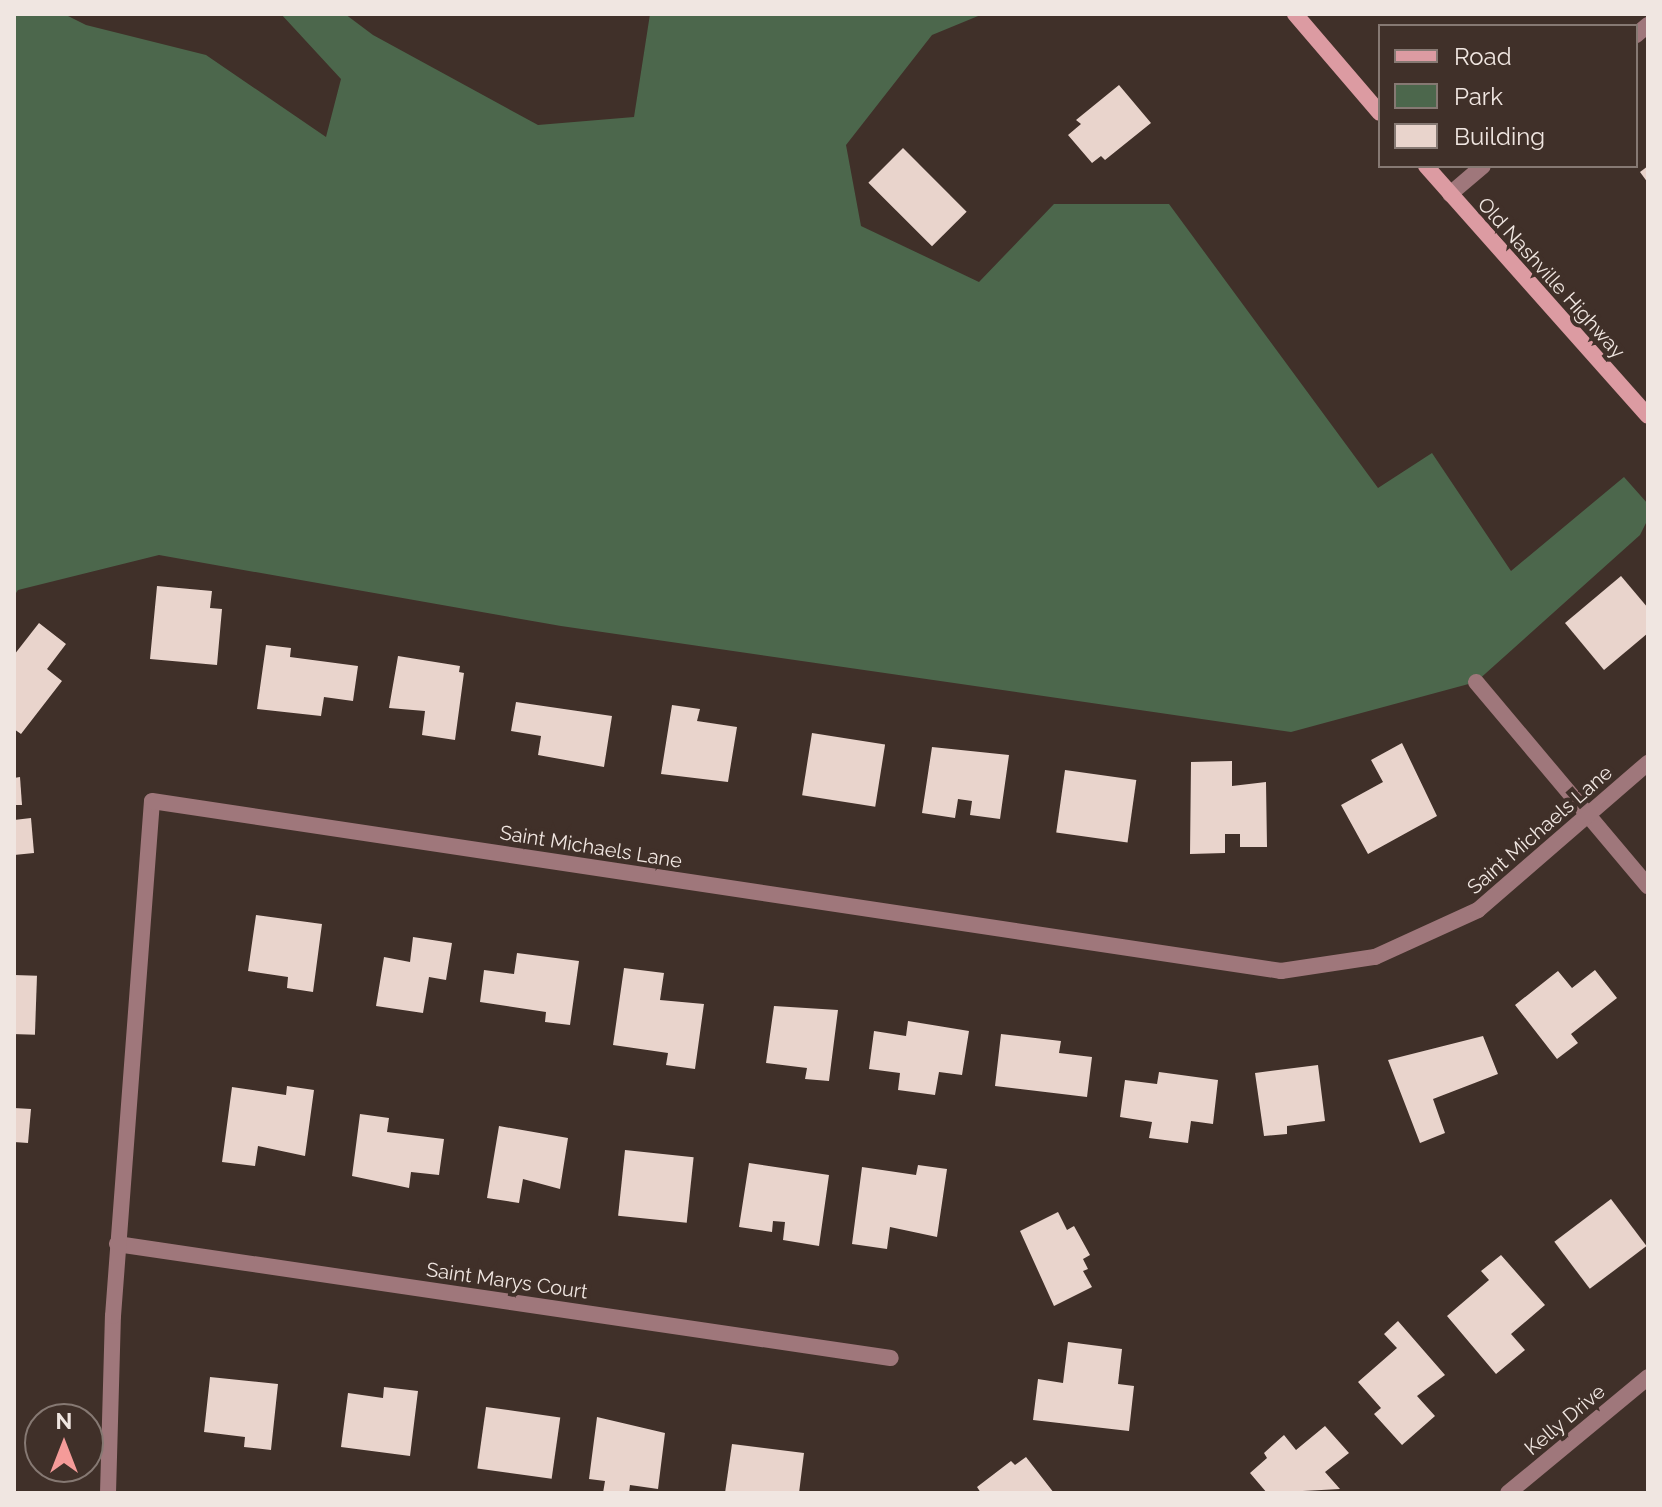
<!DOCTYPE html>
<html>
<head>
<meta charset="utf-8">
<style>
  body { margin:0 }
  #map { position:relative; width:1662px; height:1507px; overflow:hidden; background:#403029; font-family:Raleway,sans-serif }
  div>[style] { position:absolute }
  .green>* { inset:0; background:#4c674c }
  .building>* { inset:0; background:#e9d4cc; transform-origin:0 0 }
  .minor>* { height:16px; margin:-8px; padding:0 8px; transform-origin:8px; border-radius:8px; background:#9f777b }
  .secondary>* { height:16px; margin:-8px; padding:0 8px; transform-origin:8px; border-radius:8px; background:#dc9ba2 }
  span { translate:-50% -50%; white-space:nowrap; text-align:center; line-height:1.15; -webkit-text-stroke:8px #403029; paint-order:stroke }
  .street-label { font-size:20px; color:#f0e6e1 }
  .frame { position:absolute; inset:0; border:16px solid #f0e6e1; pointer-events:none }
  .legend { position:absolute; left:1378px; top:24px; width:260px; height:144px; box-sizing:border-box; background:#403029; border:2px solid #867973; margin:0; padding:10px 14px; list-style:none; font-size:24px; color:#f0e6e1 }
  .legend li { display:flex; align-items:center; gap:16px; height:40px }
  .legend b { width:40px; border:2px solid #867973 }
  .north { position:absolute; left:24px; top:1403px; width:80px; height:80px; box-sizing:border-box; background:#403029; border:2px solid #867973; border-radius:50%; rotate:0deg; font-size:22px; font-weight:700; line-height:32px; text-align:center; color:#f0e6e1 }
  .north::after { content:''; display:block; margin:auto; width:28px; height:36px; background:#f59b99; clip-path:polygon(50% 0,100% 100%,50% 72%,0 100%) }
</style>
</head>
<body>
<div id="map">
  <div class="green">
    <i style="clip-path:polygon(14px 14px,64px 14px,86px 25px,206px 55px,326px 137px,341px 79px,281px 14px,345px 14px,373px 35px,538px 125px,634px 117px,650px 14px,983px 14px,932px 35px,846px 145px,861px 226px,979px 282px,1054px 204px,1169px 204px,1378px 488px,1432px 453px,1511px 571px,1624px 477px,1648px 504px,1648px 519px,1640px 535px,1476px 682px,1291px 732px,561px 626px,159px 555px,18px 590px,14px 596px)"></i>
  </div>
  <div class="building">
    <i style="clip-path:polygon(1119px 85px,1151px 123px,1105px 160px,1101px 156px,1092px 163px,1068px 135px,1081px 124px,1076px 120px)"></i>
    <i style="left:903px;top:148px;width:90px;height:49px;rotate:45deg"></i>
    <i style="clip-path:polygon(1648px 166px,1648px 183px,1640px 172px)"></i>
    <i style="clip-path:polygon(1621px 576px,1648px 608px,1648px 633px,1604px 670px,1565px 623px)"></i>
    <i style="clip-path:polygon(157px 586px,212px 591px,210px 608px,222px 609px,217px 665px,150px 659px)"></i>
    <i style="clip-path:polygon(39px 623px,66px 644px,47px 669px,62px 681px,21px 734px,14px 729px,14px 655px)"></i>
    <i style="clip-path:polygon(266px 645px,291px 648px,290px 657px,358px 666px,353px 701px,324px 697px,321px 716px,257px 709px)"></i>
    <i style="clip-path:polygon(398px 656px,460px 666px,459px 672px,464px 673px,455px 740px,422px 735px,425px 711px,389px 708px)"></i>
    <i style="clip-path:polygon(516px 702px,612px 716px,604px 767px,538px 755px,541px 736px,511px 731px)"></i>
    <i style="clip-path:polygon(672px 705px,700px 709px,697px 721px,737px 727px,728px 782px,661px 774px)"></i>
    <i style="left:812px;top:733px;width:74px;height:63px;rotate:9deg"></i>
    <i style="clip-path:polygon(1402px 743px,1437px 816px,1368px 854px,1341px 805px,1383px 782px,1371px 760px)"></i>
    <i style="clip-path:polygon(932px 747px,1009px 755px,1000px 819px,970px 815px,972px 801px,958px 799px,955px 818px,922px 813px)"></i>
    <i style="clip-path:polygon(1232px 761px,1232px 786px,1266px 782px,1267px 847px,1240px 847px,1240px 834px,1225px 834px,1225px 853px,1190px 854px,1191px 762px)"></i>
    <i style="left:1065px;top:770px;width:72px;height:63px;rotate:8deg"></i>
    <i style="clip-path:polygon(20px 777px,22px 805px,14px 805px,14px 778px)"></i>
    <i style="clip-path:polygon(31px 818px,34px 853px,14px 855px,14px 820px)"></i>
    <i style="clip-path:polygon(256px 915px,322px 924px,313px 992px,287px 988px,288px 977px,248px 971px)"></i>
    <i style="clip-path:polygon(413px 937px,452px 943px,446px 980px,429px 977px,423px 1013px,376px 1006px,384px 957px,410px 962px)"></i>
    <i style="clip-path:polygon(517px 953px,579px 961px,570px 1025px,545px 1022px,546px 1012px,480px 1002px,484px 970px,514px 974px)"></i>
    <i style="clip-path:polygon(624px 968px,664px 973px,660px 1000px,704px 1004px,695px 1069px,666px 1065px,668px 1053px,613px 1045px)"></i>
    <i style="clip-path:polygon(1595px 970px,1617px 998px,1571px 1034px,1578px 1043px,1557px 1059px,1515px 1005px,1558px 971px,1572px 988px)"></i>
    <i style="left:14px;top:975px;width:23px;height:59px;rotate:2deg"></i>
    <i style="clip-path:polygon(774px 1006px,838px 1010px,829px 1081px,805px 1079px,807px 1068px,766px 1063px)"></i>
    <i style="clip-path:polygon(908px 1021px,969px 1031px,962px 1075px,939px 1072px,935px 1095px,898px 1090px,900px 1073px,869px 1069px,874px 1031px,906px 1036px)"></i>
    <i style="clip-path:polygon(1001px 1034px,1061px 1041px,1059px 1053px,1092px 1057px,1087px 1097px,995px 1086px)"></i>
    <i style="clip-path:polygon(1483px 1036px,1498px 1074px,1433px 1099px,1445px 1133px,1420px 1143px,1388px 1060px)"></i>
    <i style="clip-path:polygon(1318px 1065px,1325px 1121px,1287px 1126px,1287px 1134px,1264px 1136px,1255px 1073px)"></i>
    <i style="clip-path:polygon(1159px 1072px,1218px 1080px,1213px 1124px,1191px 1121px,1188px 1143px,1149px 1138px,1152px 1122px,1120px 1117px,1125px 1080px,1157px 1084px)"></i>
    <i style="clip-path:polygon(287px 1086px,314px 1090px,305px 1156px,258px 1146px,255px 1166px,222px 1162px,232px 1087px,286px 1095px)"></i>
    <i style="clip-path:polygon(14px 1108px,31px 1109px,28px 1143px,14px 1142px)"></i>
    <i style="clip-path:polygon(360px 1114px,389px 1118px,387px 1132px,444px 1139px,439px 1175px,411px 1172px,409px 1188px,352px 1176px)"></i>
    <i style="clip-path:polygon(499px 1126px,568px 1138px,560px 1189px,523px 1179px,519px 1203px,487px 1198px)"></i>
    <i style="left:625px;top:1150px;width:69px;height:66px;rotate:6deg"></i>
    <i style="clip-path:polygon(749px 1163px,829px 1175px,819px 1246px,783px 1240px,785px 1222px,773px 1221px,772px 1232px,739px 1227px)"></i>
    <i style="clip-path:polygon(918px 1165px,947px 1169px,937px 1237px,890px 1227px,887px 1249px,852px 1244px,862px 1167px,916px 1175px)"></i>
    <i style="left:1611px;top:1199px;width:59px;height:71px;rotate:53deg"></i>
    <i style="clip-path:polygon(1058px 1212px,1067px 1230px,1074px 1226px,1090px 1255px,1083px 1259px,1088px 1269px,1083px 1271px,1092px 1287px,1054px 1306px,1020px 1231px)"></i>
    <i style="clip-path:polygon(1501px 1255px,1545px 1305px,1511px 1334px,1525px 1350px,1496px 1374px,1447px 1316px,1489px 1280px,1481px 1271px)"></i>
    <i style="clip-path:polygon(1398px 1321px,1445px 1375px,1417px 1396px,1435px 1416px,1402px 1445px,1374px 1414px,1381px 1408px,1358px 1382px,1397px 1348px,1384px 1334px)"></i>
    <i style="clip-path:polygon(1068px 1342px,1122px 1349px,1118px 1384px,1134px 1386px,1129px 1431px,1033px 1420px,1038px 1379px,1063px 1383px)"></i>
    <i style="clip-path:polygon(210px 1377px,278px 1384px,271px 1450px,244px 1447px,245px 1437px,204px 1432px)"></i>
    <i style="clip-path:polygon(384px 1387px,418px 1391px,410px 1456px,341px 1447px,348px 1393px,383px 1398px)"></i>
    <i style="left:486px;top:1407px;width:75px;height:62px;rotate:8deg"></i>
    <i style="clip-path:polygon(597px 1417px,665px 1433px,658px 1489px,630px 1485px,629px 1493px,603px 1493px,605px 1481px,589px 1479px)"></i>
    <i style="clip-path:polygon(1325px 1426px,1349px 1453px,1325px 1472px,1340px 1489px,1267px 1493px,1250px 1473px,1267px 1458px,1264px 1453px,1284px 1435px,1296px 1450px)"></i>
    <i style="clip-path:polygon(732px 1444px,804px 1453px,799px 1493px,725px 1493px)"></i>
    <i style="clip-path:polygon(1026px 1457px,1054px 1493px,981px 1493px,977px 1487px,1011px 1461px,1015px 1465px)"></i>
  </div>
  <div class="minor">
    <i style="left:1636px;top:35px;width:16px;rotate:-40deg"></i>
    <i style="left:1450px;top:194px;width:43px;rotate:-40.3deg"></i>
    <i style="left:1476px;top:682px;width:267px;rotate:49.9deg"></i>
    <i style="left:117px;top:1244px;width:782px;rotate:8.38deg"></i>
    <i style="left:108px;top:1493px;width:177px;rotate:-88.4deg"></i>
    <i style="left:113px;top:1316px;width:516px;rotate:-85.67deg"></i>
    <i style="left:152px;top:801px;width:1142px;rotate:8.56deg"></i>
    <i style="left:1281px;top:971px;width:95px;rotate:-8.5deg"></i>
    <i style="left:1375px;top:957px;width:113px;rotate:-24.5deg"></i>
    <i style="left:1478px;top:910px;width:225px;rotate:-40.9deg"></i>
    <i style="left:1508px;top:1493px;width:182px;rotate:-39.6deg"></i>
  </div>
  <div class="secondary">
    <i style="left:1295px;top:14px;width:130px;rotate:49.4deg"></i>
    <i style="left:1426px;top:166px;width:334px;rotate:48.4deg"></i>
  </div>
  <div class="street-label">
    <span style="left:1551px;top:278px;rotate:48deg">Old Nashville Highway</span>
    <span style="left:1540px;top:830px;rotate:-41deg">Saint Michaels Lane</span>
    <span style="left:591px;top:847px;rotate:9deg">Saint Michaels Lane</span>
    <span style="left:507px;top:1281px;rotate:8deg">Saint Marys Court</span>
    <span style="left:1565px;top:1420px;rotate:-40deg">Kelly Drive</span>
  </div>
  <div class="frame"></div>
  <ul class="legend">
  <li><b style="height:10px;background:#dc9ba2"></b>Road</li>
  <li><b style="height:22px;background:#4c674c"></b>Park</li>
  <li><b style="height:22px;background:#e9d4cc"></b>Building</li>
  </ul>
  <div class="north">N</div>
</div>
</body>
</html>
